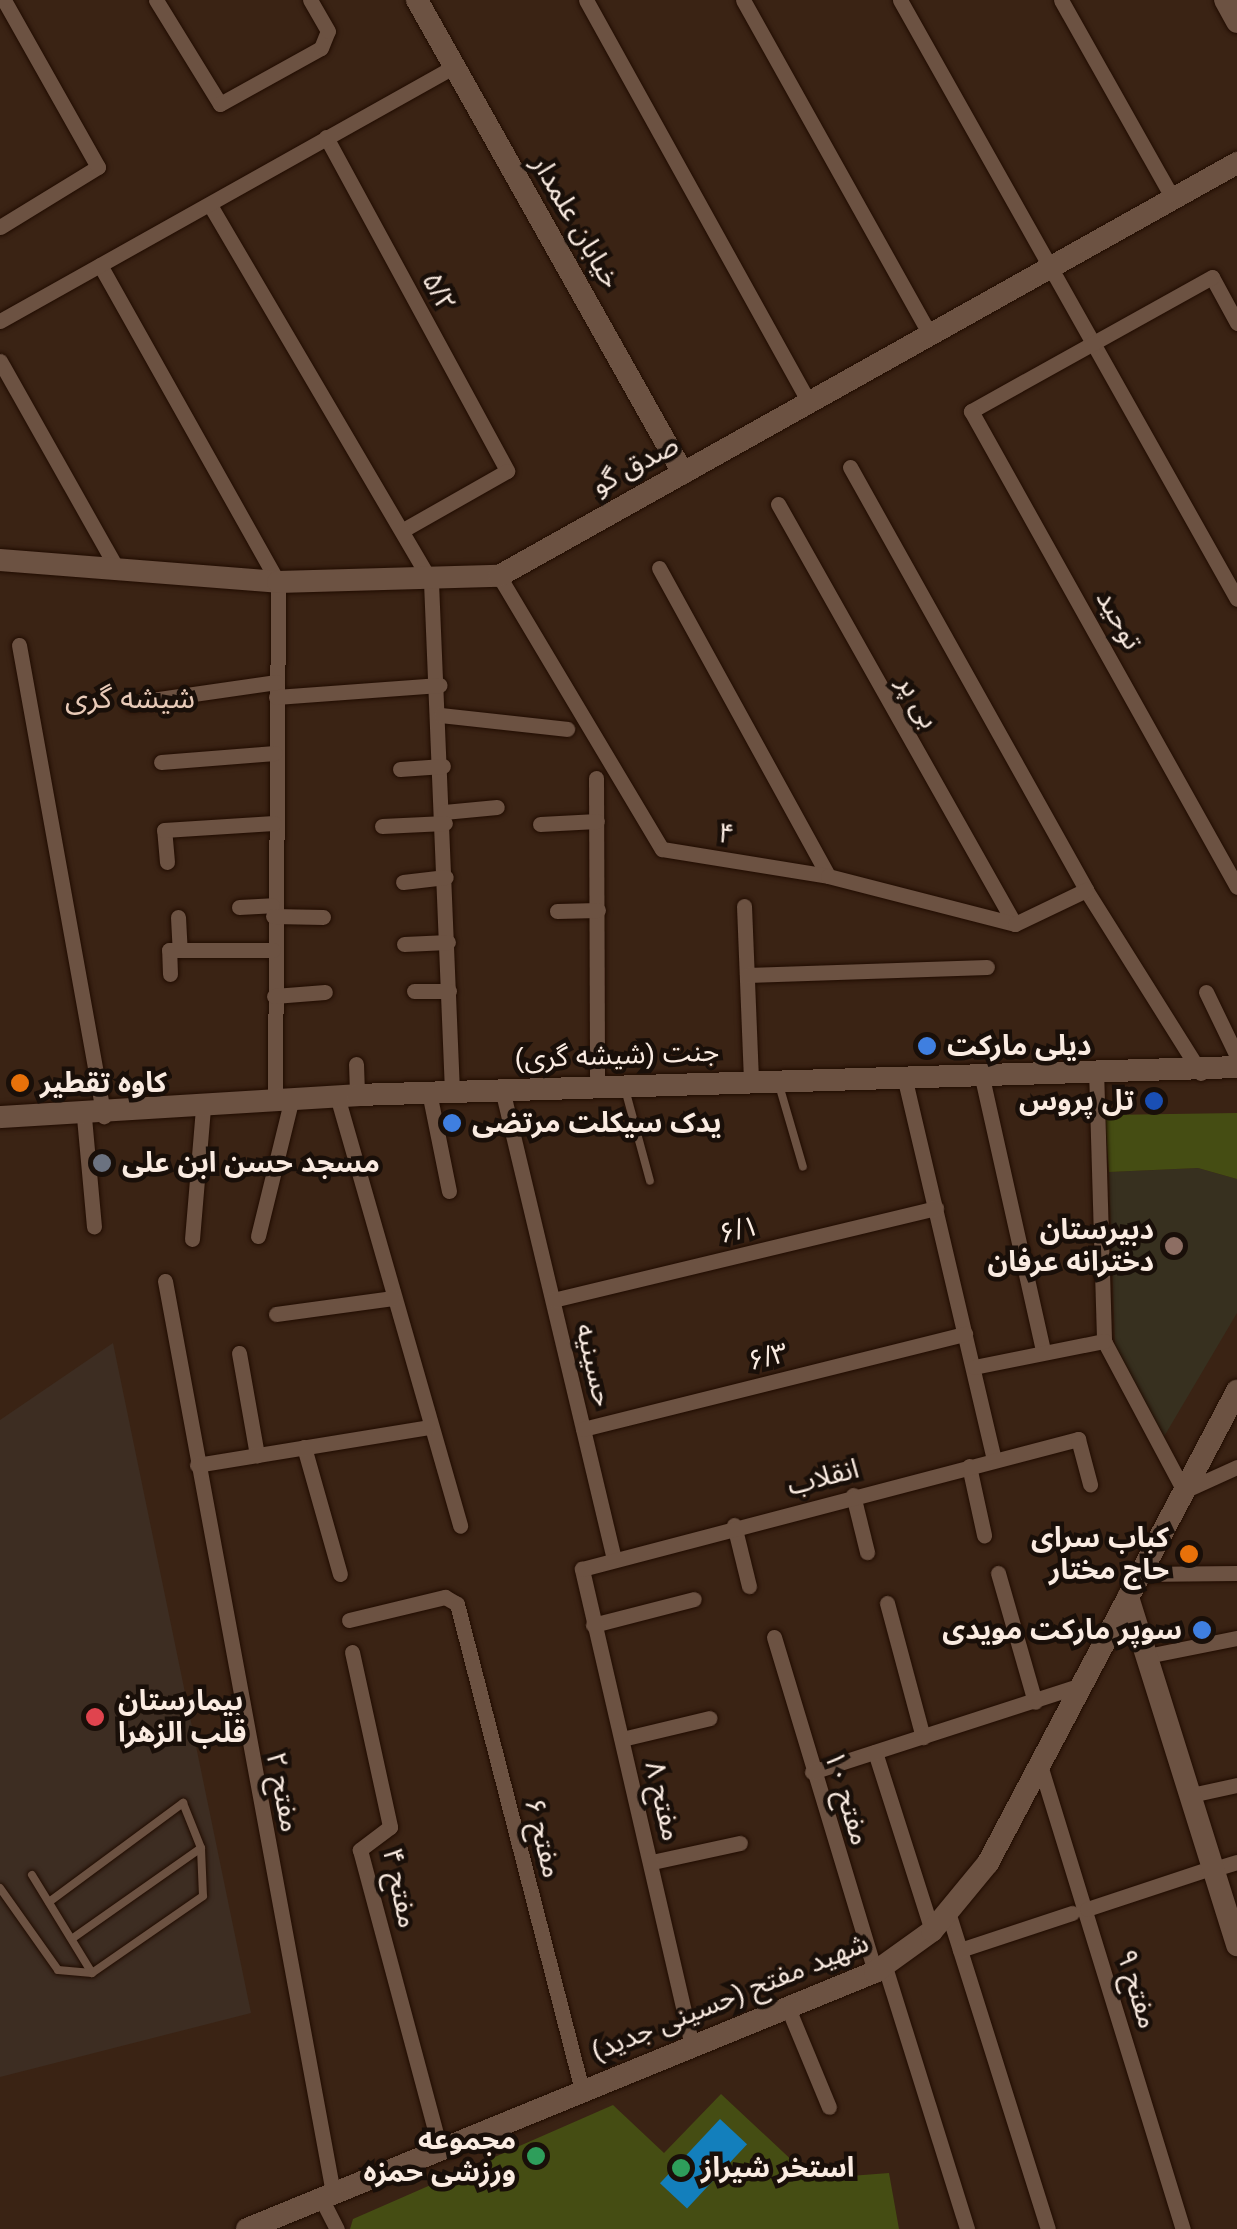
<!DOCTYPE html>
<html>
<head>
<meta charset="utf-8">
<style>
  body { margin:0 }
  #map { position:relative; width:1237px; height:2229px; overflow:hidden; background:#3a2314; font-family:Arial,"Noto Sans Arabic",sans-serif }
  div>[style] { position:absolute }
  .education>* { inset:0; background:#37301f }
  .medical>* { inset:0; background:#3d2d22 }
  .green>* { inset:0; background:#454d13 }
  .water>* { inset:0; background:#137fbc; transform-origin:0 0 }
  .roads { filter:drop-shadow(0 0 2px #200c01) drop-shadow(0 0 2px #200c01) }
  .lane>* { height:8px; margin:-4px; padding:0 4px; transform-origin:4px; border-radius:4px; background:#6c5242 }
  .street>* { height:15px; margin:-7.5px; padding:0 7.5px; transform-origin:7.5px; border-radius:7.5px; background:#6c5242 }
  .secondary>* { height:22px; margin:-11px; padding:0 11px; transform-origin:11px; border-radius:11px; background:#6c5242 }
  .dots>* { width:28px; height:28px; translate:-50% -50%; box-sizing:border-box; border:5px solid #190f09; border-radius:50% }
  span { translate:-50% -50%; white-space:nowrap; text-align:center; line-height:1.15; -webkit-text-stroke:9px #190f09; paint-order:stroke }
  .street-label { font-size:28px; color:#faebe1 }
  .poi-label { font-size:28px; color:#faebe1; font-weight:700 }
  .left { translate:0 -50%; text-align:left }
  .right { translate:-100% -50%; text-align:right }
  .neighbourhood-label { font-size:30px; color:#e8cab8 }
</style>
</head>
<body>
<div id="map">
  <div class="education">
    <i style="clip-path:polygon(1198px 1168px,1237px 1179px,1237px 1313px,1162px 1440px,1115px 1347px,1109px 1172px)"></i>
  </div>
  <div class="medical">
    <i style="clip-path:polygon(113px 1343px,251px 2013px,0 2077px,0 1420px)"></i>
  </div>
  <div class="green">
    <i style="clip-path:polygon(1237px 1113px,1237px 1179px,1198px 1168px,1109px 1172px,1105px 1115px)"></i>
    <i style="clip-path:polygon(721px 2094px,798px 2166px,837px 2177px,889px 2173px,899px 2229px,350px 2229px,353px 2219px,613px 2105px,664px 2153px)"></i>
  </div>
  <div class="water">
    <i style="left:720px;top:2119px;width:37px;height:88px;rotate:43deg"></i>
  </div>
  <div class="roads">
    <div class="lane">
      <i style="left:779px;top:1085px;width:85px;rotate:73.7deg"></i>
      <i style="left:625px;top:1089px;width:95px;rotate:74.8deg"></i>
      <i style="left:32px;top:1875px;width:115px;rotate:58.5deg"></i>
      <i style="left:0;top:1888px;width:100px;rotate:54.7deg"></i>
      <i style="left:58px;top:1970px;width:34px;rotate:5deg"></i>
      <i style="left:92px;top:1973px;width:135px;rotate:-34.7deg"></i>
      <i style="left:203px;top:1896px;width:48px;rotate:-92.4deg"></i>
      <i style="left:49px;top:1902px;width:167px;rotate:-36.5deg"></i>
      <i style="left:183px;top:1803px;width:48px;rotate:68.2deg"></i>
      <i style="left:201px;top:1848px;width:156px;rotate:144.9deg"></i>
    </div>
    <div class="street">
      <i style="left:156px;top:0;width:122px;rotate:58.4deg"></i>
      <i style="left:220px;top:104px;width:115px;rotate:-29deg"></i>
      <i style="left:321px;top:48px;width:18px;rotate:-68deg"></i>
      <i style="left:328px;top:31px;width:36px;rotate:-120deg"></i>
      <i style="left:586px;top:0;width:460px;rotate:61deg"></i>
      <i style="left:743px;top:0;width:383px;rotate:60.8deg"></i>
      <i style="left:900px;top:0;width:687px;rotate:60.64deg"></i>
      <i style="left:1061px;top:0;width:228px;rotate:60.6deg"></i>
      <i style="left:326px;top:137px;width:380px;rotate:61.5deg"></i>
      <i style="left:507px;top:471px;width:120px;rotate:150.4deg"></i>
      <i style="left:210px;top:205px;width:437px;rotate:59.6deg"></i>
      <i style="left:431px;top:582px;width:509px;rotate:87.64deg"></i>
      <i style="left:0;top:227px;width:115px;rotate:-31.5deg"></i>
      <i style="left:98px;top:167px;width:192px;rotate:-119.4deg"></i>
      <i style="left:100px;top:265px;width:364px;rotate:60.7deg"></i>
      <i style="left:278px;top:582px;width:520px;rotate:90.33deg"></i>
      <i style="left:0;top:321px;width:519px;rotate:-29.28deg"></i>
      <i style="left:1237px;top:323px;width:52px;rotate:-118.5deg"></i>
      <i style="left:1212px;top:277px;width:276px;rotate:150.9deg"></i>
      <i style="left:971px;top:411px;width:545px;rotate:60.8deg"></i>
      <i style="left:0;top:361px;width:242px;rotate:60.6deg"></i>
      <i style="left:850px;top:467px;width:484px;rotate:60.8deg"></i>
      <i style="left:1086px;top:890px;width:216px;rotate:57.9deg"></i>
      <i style="left:778px;top:504px;width:482px;rotate:60.6deg"></i>
      <i style="left:659px;top:568px;width:351px;rotate:61.2deg"></i>
      <i style="left:499px;top:576px;width:318px;rotate:59.2deg"></i>
      <i style="left:662px;top:849px;width:168px;rotate:9.2deg"></i>
      <i style="left:828px;top:876px;width:193px;rotate:14.4deg"></i>
      <i style="left:1015px;top:924px;width:79px;rotate:-25.6deg"></i>
      <i style="left:19px;top:645px;width:479px;rotate:79.8deg"></i>
      <i style="left:276px;top:697px;width:164px;rotate:-4.2deg"></i>
      <i style="left:131px;top:703px;width:147px;rotate:-8.2deg"></i>
      <i style="left:441px;top:715px;width:127px;rotate:6.3deg"></i>
      <i style="left:161px;top:762px;width:114px;rotate:-4.5deg"></i>
      <i style="left:400px;top:769px;width:43px;rotate:-4deg"></i>
      <i style="left:596px;top:778px;width:308px;rotate:89.8deg"></i>
      <i style="left:444px;top:812px;width:53px;rotate:-5.4deg"></i>
      <i style="left:540px;top:824px;width:57px;rotate:-3deg"></i>
      <i style="left:382px;top:826px;width:63px;rotate:-2.7deg"></i>
      <i style="left:167px;top:862px;width:32px;rotate:-95deg"></i>
      <i style="left:164px;top:830px;width:110px;rotate:-3.6deg"></i>
      <i style="left:403px;top:882px;width:43px;rotate:-6.6deg"></i>
      <i style="left:744px;top:906px;width:175px;rotate:87.7deg"></i>
      <i style="left:239px;top:907px;width:33px;rotate:-3deg"></i>
      <i style="left:557px;top:911px;width:41px;rotate:-1.4deg"></i>
      <i style="left:273px;top:916px;width:50px;rotate:1.1deg"></i>
      <i style="left:178px;top:917px;width:33px;rotate:87deg"></i>
      <i style="left:404px;top:944px;width:44px;rotate:-2.6deg"></i>
      <i style="left:170px;top:974px;width:24px;rotate:-92deg"></i>
      <i style="left:169px;top:950px;width:104px"></i>
      <i style="left:747px;top:975px;width:240px;rotate:-1.9deg"></i>
      <i style="left:414px;top:991px;width:35px"></i>
      <i style="left:1206px;top:992px;width:71px;rotate:64.2deg"></i>
      <i style="left:274px;top:996px;width:51px;rotate:-4.5deg"></i>
      <i style="left:356px;top:1064px;width:31px;rotate:88deg"></i>
      <i style="left:1096px;top:1069px;width:272px;rotate:88.3deg"></i>
      <i style="left:1104px;top:1341px;width:170px;rotate:61.9deg"></i>
      <i style="left:1184px;top:1491px;width:58px;rotate:-24.4deg"></i>
      <i style="left:981px;top:1073px;width:285px;rotate:77.4deg"></i>
      <i style="left:904px;top:1076px;width:394px;rotate:76.8deg"></i>
      <i style="left:502px;top:1089px;width:480px;rotate:76.6deg"></i>
      <i style="left:429px;top:1092px;width:101px;rotate:78.6deg"></i>
      <i style="left:337px;top:1096px;width:447px;rotate:74deg"></i>
      <i style="left:84px;top:1117px;width:110px;rotate:84.8deg"></i>
      <i style="left:258px;top:1236px;width:138px;rotate:-76.2deg"></i>
      <i style="left:192px;top:1239px;width:132px;rotate:-85.2deg"></i>
      <i style="left:165px;top:1281px;width:927px;rotate:79.56deg"></i>
      <i style="left:553px;top:1300px;width:394px;rotate:-13.5deg"></i>
      <i style="left:276px;top:1314px;width:118px;rotate:-7.8deg"></i>
      <i style="left:239px;top:1353px;width:104px;rotate:80deg"></i>
      <i style="left:974px;top:1367px;width:133px;rotate:-11.3deg"></i>
      <i style="left:583px;top:1429px;width:394px;rotate:-14deg"></i>
      <i style="left:304px;top:1447px;width:132px;rotate:74.2deg"></i>
      <i style="left:197px;top:1465px;width:235px;rotate:-9.3deg"></i>
      <i style="left:969px;top:1466px;width:71px;rotate:77.7deg"></i>
      <i style="left:853px;top:1495px;width:59px;rotate:76.2deg"></i>
      <i style="left:734px;top:1525px;width:63px;rotate:76.2deg"></i>
      <i style="left:998px;top:1573px;width:134px;rotate:74deg"></i>
      <i style="left:1138px;top:1574px;width:99px;rotate:-0.6deg"></i>
      <i style="left:887px;top:1603px;width:139px;rotate:75deg"></i>
      <i style="left:349px;top:1620px;width:99px;rotate:-13.5deg"></i>
      <i style="left:445px;top:1597px;width:14px;rotate:30deg"></i>
      <i style="left:457px;top:1604px;width:502px;rotate:75.58deg"></i>
      <i style="left:593px;top:1625px;width:104px;rotate:-14.4deg"></i>
      <i style="left:774px;top:1637px;width:350px;rotate:73.2deg"></i>
      <i style="left:352px;top:1652px;width:179px;rotate:77.7deg"></i>
      <i style="left:390px;top:1827px;width:38px;rotate:143deg"></i>
      <i style="left:360px;top:1850px;width:309px;rotate:75deg"></i>
      <i style="left:1147px;top:1656px;width:92px;rotate:-11.3deg"></i>
      <i style="left:622px;top:1739px;width:90px;rotate:-13.4deg"></i>
      <i style="left:875px;top:1752px;width:188px;rotate:72.3deg"></i>
      <i style="left:1040px;top:1765px;width:486px;rotate:72.9deg"></i>
      <i style="left:812px;top:1772px;width:284px;rotate:-17.9deg"></i>
      <i style="left:1191px;top:1795px;width:47px;rotate:-12.3deg"></i>
      <i style="left:652px;top:1862px;width:90px;rotate:-12.2deg"></i>
      <i style="left:1214px;top:1869px;width:24px;rotate:-17deg"></i>
      <i style="left:1087px;top:1909px;width:134px;rotate:-18.3deg"></i>
      <i style="left:948px;top:1912px;width:332px;rotate:72.5deg"></i>
      <i style="left:960px;top:1950px;width:118px;rotate:-18.3deg"></i>
      <i style="left:885px;top:1967px;width:275px;rotate:72.6deg"></i>
      <i style="left:788px;top:2008px;width:107px;rotate:67.5deg"></i>
      <i style="left:692px;top:2046px;width:490px;rotate:-103deg"></i>
      <i style="left:582px;top:1569px;width:513px;rotate:-14.69deg"></i>
      <i style="left:1078px;top:1439px;width:47px;rotate:75.1deg"></i>
      <i style="left:321px;top:2198px;width:35px;rotate:63deg"></i>
    </div>
    <div class="secondary">
      <i style="left:417px;top:0;width:543px;rotate:60.65deg"></i>
      <i style="left:1225px;top:0;width:25px;rotate:61deg"></i>
      <i style="left:0;top:560px;width:279px;rotate:4.5deg"></i>
      <i style="left:278px;top:582px;width:221px;rotate:-1.6deg"></i>
      <i style="left:499px;top:576px;width:846px;rotate:-29.23deg"></i>
      <i style="left:0;top:1117px;width:358px;rotate:-3.5deg"></i>
      <i style="left:357px;top:1095px;width:880px;rotate:-1.82deg"></i>
      <i style="left:1128px;top:1597px;width:365px;rotate:72.6deg"></i>
      <i style="left:247px;top:2229px;width:679px;rotate:-22.26deg"></i>
      <i style="left:875px;top:1972px;width:70px;rotate:-35.7deg"></i>
      <i style="left:932px;top:1931px;width:88px;rotate:-50.5deg"></i>
      <i style="left:988px;top:1863px;width:534px;rotate:-62.19deg"></i>
    </div>
  </div>
  <div class="dots">
    <i style="left:927px;top:1046px;background:#3f7fe0"></i>
    <i style="left:20px;top:1083px;background:#e8710a"></i>
    <i style="left:1154px;top:1101px;background:#1a4fb4"></i>
    <i style="left:452px;top:1123px;background:#3f7fe0"></i>
    <i style="left:102px;top:1163px;background:#6b7280"></i>
    <i style="left:1174px;top:1246px;background:#8d6e63"></i>
    <i style="left:1189px;top:1554px;background:#e8710a"></i>
    <i style="left:1202px;top:1630px;background:#3f7fe0"></i>
    <i style="left:95px;top:1717px;background:#e0444e"></i>
    <i style="left:536px;top:2156px;background:#2e9e5b"></i>
    <i style="left:681px;top:2168px;background:#2e9e5b"></i>
  </div>
  <div class="street-label">
    <span style="left:576px;top:222px;rotate:60deg">خیابان علمدار</span>
    <span style="left:439px;top:292px;rotate:61deg">۵/۲</span>
    <span style="left:635px;top:465px;rotate:-29deg">صدق گو</span>
    <span style="left:1119px;top:620px;rotate:60deg">توحید</span>
    <span style="left:918px;top:702px;rotate:61deg">بی پر</span>
    <span style="left:726px;top:834px;rotate:9deg">۴</span>
    <span style="left:617px;top:1055px;rotate:-2deg">جنت (شیشه گری)</span>
    <span style="left:739px;top:1230px;rotate:-14deg">۶/۱</span>
    <span style="left:768px;top:1357px;rotate:-14deg">۶/۳</span>
    <span style="left:594px;top:1365px;rotate:77deg">حسینیه</span>
    <span style="left:823px;top:1477px;rotate:-14deg">انقلاب</span>
    <span style="left:283px;top:1792px;rotate:79deg">مفتح ۲</span>
    <span style="left:847px;top:1798px;rotate:73deg">مفتح ۱۰</span>
    <span style="left:663px;top:1801px;rotate:77deg">مفتح ۸</span>
    <span style="left:543px;top:1838px;rotate:76deg">مفتح ۶</span>
    <span style="left:400px;top:1888px;rotate:78deg">مفتح ۴</span>
    <span style="left:1137px;top:1989px;rotate:73deg">مفتح ۹</span>
    <span style="left:730px;top:1997px;rotate:-22deg">شهید مفتح (حسینی جدید)</span>
  </div>
  <div class="poi-label">
    <span class="left" style="left:947px;top:1046px">دیلی مارکت</span>
    <span class="left" style="left:40px;top:1083px">کاوه تقطیر</span>
    <span class="right" style="left:1134px;top:1101px">تل پروس</span>
    <span class="left" style="left:472px;top:1123px">یدک سیکلت مرتضی</span>
    <span class="left" style="left:122px;top:1163px">مسجد حسن ابن علی</span>
    <span class="right" style="left:1154px;top:1246px">دبیرستان<br>دخترانه عرفان</span>
    <span class="right" style="left:1169px;top:1554px">کباب سرای<br>حاج مختار</span>
    <span class="right" style="left:1182px;top:1630px">سوپر مارکت مویدی</span>
    <span class="left" style="left:118px;top:1717px">بیمارستان<br>قلب الزهرا</span>
    <span class="right" style="left:516px;top:2156px">مجموعه<br>ورزشی حمزه</span>
    <span class="left" style="left:701px;top:2168px">استخر شیراز</span>
  </div>
  <div class="neighbourhood-label">
    <span style="left:130px;top:698px">شیشه گری</span>
  </div>
</div>
</body>
</html>
